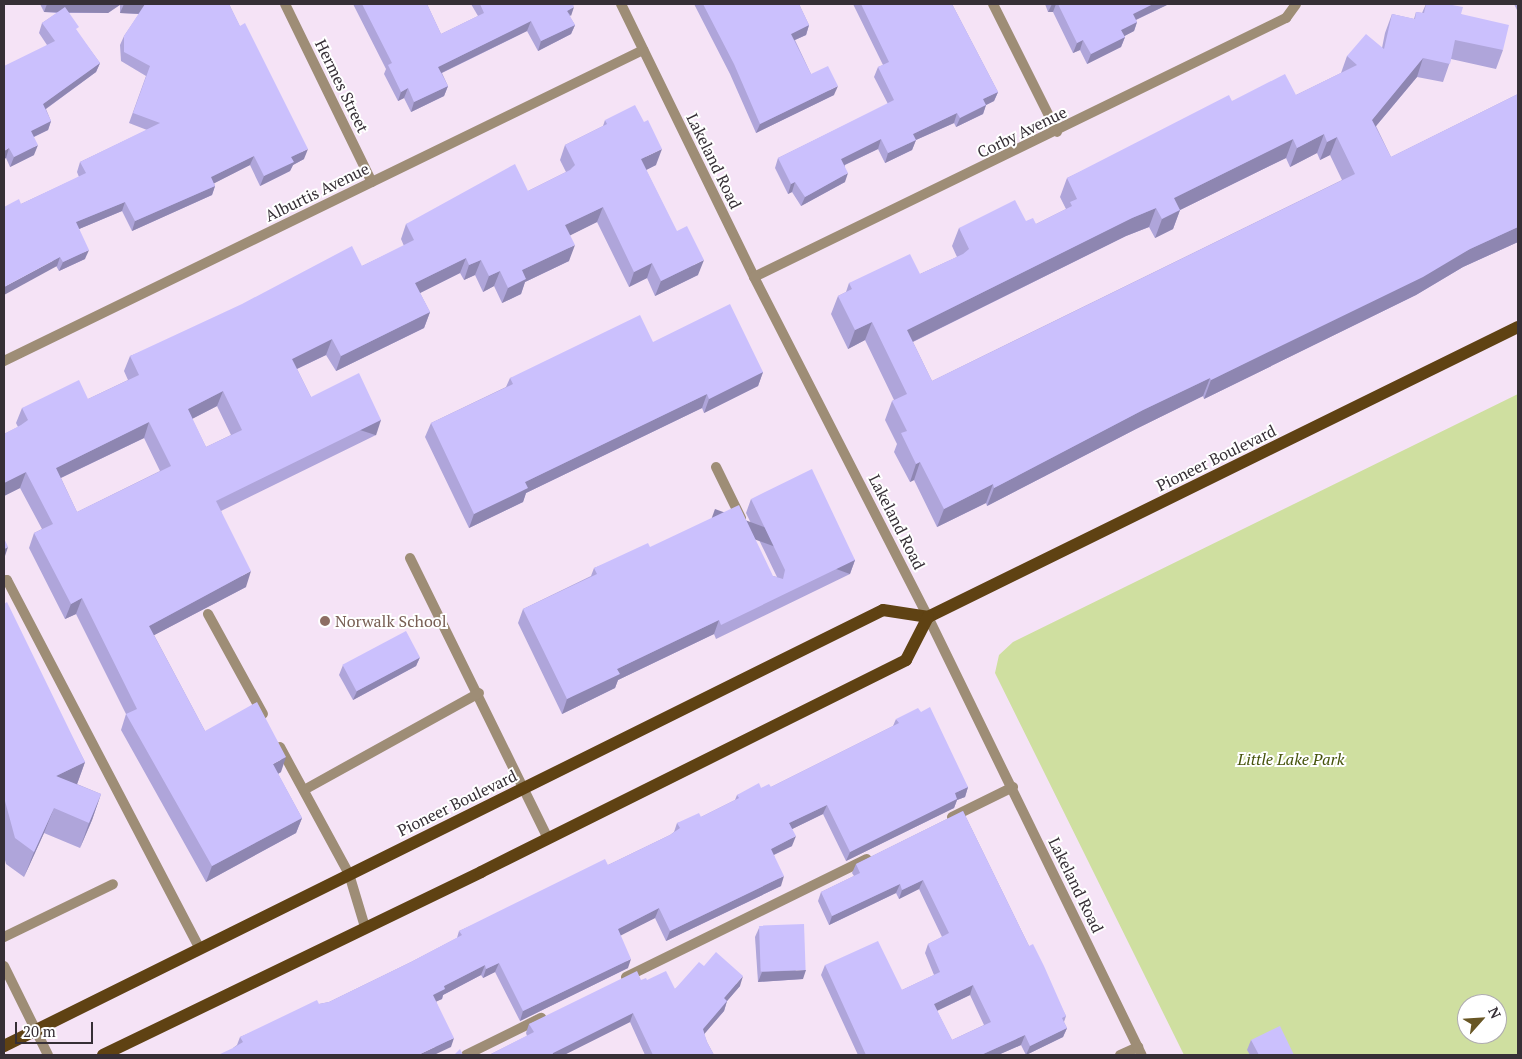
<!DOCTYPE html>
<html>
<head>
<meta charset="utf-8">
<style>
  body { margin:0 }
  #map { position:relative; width:1522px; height:1059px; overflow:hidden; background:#f5e3f6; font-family:"PT Serif",serif }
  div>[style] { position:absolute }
  .green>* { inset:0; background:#cfdfa0 }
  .service>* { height:10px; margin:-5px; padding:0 5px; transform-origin:5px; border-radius:5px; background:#9e8d76 }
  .minor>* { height:10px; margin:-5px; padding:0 5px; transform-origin:5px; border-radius:5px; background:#9e8d76 }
  .tertiary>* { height:10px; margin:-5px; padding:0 5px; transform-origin:5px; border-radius:5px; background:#9e8d76 }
  .primary>* { height:12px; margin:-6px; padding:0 6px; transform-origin:6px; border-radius:6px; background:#5f4213 }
  .wall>* { inset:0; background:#afa5da }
  .shaded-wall>* { inset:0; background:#8e86b1; transform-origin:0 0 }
  .building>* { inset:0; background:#cbc0fd; transform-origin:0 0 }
  .dots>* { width:14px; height:14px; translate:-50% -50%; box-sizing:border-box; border:2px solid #fff; border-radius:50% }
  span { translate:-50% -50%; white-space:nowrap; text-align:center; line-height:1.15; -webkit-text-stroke:4px #fff; paint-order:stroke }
  .street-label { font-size:16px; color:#362f36 }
  .education-label { font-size:16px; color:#785e54 }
  .left { translate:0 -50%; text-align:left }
  .park-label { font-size:16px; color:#46540c; font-style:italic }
  .frame { position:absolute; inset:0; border:5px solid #362f36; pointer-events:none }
  .north { position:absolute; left:1457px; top:994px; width:50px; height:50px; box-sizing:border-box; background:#fff; border:1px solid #afacaf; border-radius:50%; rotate:64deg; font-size:14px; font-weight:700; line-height:20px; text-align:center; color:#362f36 }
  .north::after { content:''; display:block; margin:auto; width:18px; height:22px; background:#685624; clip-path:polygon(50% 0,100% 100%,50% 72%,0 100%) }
  .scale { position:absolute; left:15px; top:1022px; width:78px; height:22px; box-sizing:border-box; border:2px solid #362f36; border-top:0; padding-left:6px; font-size:15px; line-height:18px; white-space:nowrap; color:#362f36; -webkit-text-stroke:4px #fff; paint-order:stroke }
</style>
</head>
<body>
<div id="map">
  <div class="green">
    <i style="clip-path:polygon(evenodd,1518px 394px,1518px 1055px,1184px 1055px,995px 673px,999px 655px,1013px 642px,1518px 394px,1467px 1004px,1497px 1004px,1497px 1034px,1467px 1034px,1467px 1004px)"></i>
  </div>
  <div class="service">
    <i style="left:716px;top:467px;width:57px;rotate:63.9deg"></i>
    <i style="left:410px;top:558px;width:312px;rotate:63.8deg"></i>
    <i style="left:4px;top:581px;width:3px;rotate:-18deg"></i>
    <i style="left:7px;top:580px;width:416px;rotate:62.4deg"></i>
    <i style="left:208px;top:614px;width:114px;rotate:61.2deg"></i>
    <i style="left:280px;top:747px;width:145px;rotate:61.5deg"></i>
    <i style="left:349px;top:874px;width:55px;rotate:73.2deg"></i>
    <i style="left:304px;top:790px;width:200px;rotate:-29deg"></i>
    <i style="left:952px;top:817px;width:68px;rotate:-26.2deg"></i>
    <i style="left:4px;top:937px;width:121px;rotate:-25.9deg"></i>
    <i style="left:4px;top:966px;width:99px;rotate:63.7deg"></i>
    <i style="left:626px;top:977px;width:268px;rotate:-26.1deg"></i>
    <i style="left:466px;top:1055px;width:84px;rotate:-26.3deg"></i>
  </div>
  <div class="minor">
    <i style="left:285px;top:4px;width:198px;rotate:64deg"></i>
    <i style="left:621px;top:4px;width:304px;rotate:64deg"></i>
    <i style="left:754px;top:277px;width:382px;rotate:62.9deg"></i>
    <i style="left:993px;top:4px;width:143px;rotate:63.4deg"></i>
    <i style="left:754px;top:277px;width:592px;rotate:-25.96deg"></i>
    <i style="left:1286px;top:18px;width:17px;rotate:-54deg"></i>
    <i style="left:4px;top:361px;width:711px;rotate:-25.95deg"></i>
    <i style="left:1120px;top:1055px;width:20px;rotate:-24deg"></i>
  </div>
  <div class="tertiary">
    <i style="left:928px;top:617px;width:487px;rotate:64deg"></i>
  </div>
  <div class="primary">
    <i style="left:4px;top:1046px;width:981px;rotate:-26.38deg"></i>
    <i style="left:883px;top:610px;width:46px;rotate:8.8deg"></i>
    <i style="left:928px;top:617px;width:657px;rotate:-26.18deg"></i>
    <i style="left:103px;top:1055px;width:420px;rotate:-25.8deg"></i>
    <i style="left:481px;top:872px;width:475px;rotate:-26.5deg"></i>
    <i style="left:906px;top:660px;width:48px;rotate:-62.9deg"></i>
  </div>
  <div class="wall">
    <i style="clip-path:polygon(40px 4px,229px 4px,304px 159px,293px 165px,290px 171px,260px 186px,250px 165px,214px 183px,215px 186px,212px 195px,132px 231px,122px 211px,79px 229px,85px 259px,59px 271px,21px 204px,79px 177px,77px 172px,80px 162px,147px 130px,129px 123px,146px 76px,121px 61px,120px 45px,124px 36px,139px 14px,120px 13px,120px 5px,108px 13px,69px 13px,77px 32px,100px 63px,96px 72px,46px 109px,51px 121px,48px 130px,34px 137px,34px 155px,10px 167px,6px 158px,4px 159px,47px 45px,39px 33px,42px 23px,57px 13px,44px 12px)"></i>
    <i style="clip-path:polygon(353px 4px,427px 4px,441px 34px,478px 16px,471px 4px,573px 4px,570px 17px,575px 25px,571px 34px,538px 51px,527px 31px,442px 73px,448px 86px,444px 96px,411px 112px,404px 98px,398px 101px,384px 74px,386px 69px)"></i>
    <i style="clip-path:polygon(694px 4px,799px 4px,809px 25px,806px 35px,795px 40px,811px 74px,834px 95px,756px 133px,730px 74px)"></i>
    <i style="clip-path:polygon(853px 4px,952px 4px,998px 92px,994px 101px,986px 105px,983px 114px,956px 127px,954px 123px,916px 140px,912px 150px,885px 163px,878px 149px,845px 165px,845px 182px,801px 206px,792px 192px,788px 194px,775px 168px,778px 158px,888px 104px,874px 77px,878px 67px,883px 65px)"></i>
    <i style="clip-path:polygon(1045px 4px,1169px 4px,1136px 20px,1137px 22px,1134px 31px,1124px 36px,1125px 37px,1121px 47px,1087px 64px,1080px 50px,1073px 53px,1053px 12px,1048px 12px)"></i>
    <i style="clip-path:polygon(evenodd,1426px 4px,1447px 4px,1461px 14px,1503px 50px,1496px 69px,1451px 59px,1443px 82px,1417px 77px,1376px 126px,1391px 157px,1518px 94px,1518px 242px,1463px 267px,1416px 295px,1204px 399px,1203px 396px,1136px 429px,987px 506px,986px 503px,937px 527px,914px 480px,910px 482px,894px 452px,897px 444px,885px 420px,892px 401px,894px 400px,865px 340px,848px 349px,831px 314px,838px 296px,846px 292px,849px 283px,920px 274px,957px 257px,952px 246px,959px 228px,1026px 221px,1036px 224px,1066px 209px,1060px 197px,1067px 178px,1232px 101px,1296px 95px,1341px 73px,1347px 56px,1382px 48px,1385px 33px,1392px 14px,1414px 19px,1416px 12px,1422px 13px,1426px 4px,1317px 153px,1320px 160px,1330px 155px,1342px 180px,932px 381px,913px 342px,1126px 236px,1149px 227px,1155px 238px,1173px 229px,1180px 210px,1286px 158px,1290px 167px,1317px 153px)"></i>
    <i style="clip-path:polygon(1514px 4px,1518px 4px,1518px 12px)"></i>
    <i style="clip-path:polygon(evenodd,605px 120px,656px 165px,646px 170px,698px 275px,655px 296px,647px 278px,629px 287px,597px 222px,570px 235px,569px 261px,525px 282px,521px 294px,502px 303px,494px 286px,483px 292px,475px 275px,464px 280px,460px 273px,420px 293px,430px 312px,424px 328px,336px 371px,326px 355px,297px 369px,311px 397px,376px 435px,221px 511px,246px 587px,154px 635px,205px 731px,281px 772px,278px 774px,302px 818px,296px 833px,206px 882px,121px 730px,126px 714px,76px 614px,65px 619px,29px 548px,34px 533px,42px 529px,20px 488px,4px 496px,4px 434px,18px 427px,16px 423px,22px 408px,88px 399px,128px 380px,124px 371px,130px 356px,362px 266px,404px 246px,401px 239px,406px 224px,528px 191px,566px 172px,560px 160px,565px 145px,603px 126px,605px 120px,217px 406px,231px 435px,206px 447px,192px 419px,217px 406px,605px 120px,144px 438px,160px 471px,77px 512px,61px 478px,144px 438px)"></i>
    <i style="clip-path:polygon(653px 342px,763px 372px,758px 386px,704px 413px,702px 408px,526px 493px,523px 502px,469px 528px,425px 437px,431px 423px,506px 387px,510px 378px)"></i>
    <i style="clip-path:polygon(751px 499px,855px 560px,850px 574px,716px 639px,714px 634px,618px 680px,615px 688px,562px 714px,518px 623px,523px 609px,591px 576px,594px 568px,650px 547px,777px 577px,746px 513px)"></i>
    <i style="clip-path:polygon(4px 604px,85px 762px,77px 784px,101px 794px,92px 820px,80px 848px,44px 833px,24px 877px,6px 864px,4px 856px)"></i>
    <i style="clip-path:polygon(420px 657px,416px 666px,353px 700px,339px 675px,343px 665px)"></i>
    <i style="clip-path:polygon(896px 719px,968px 787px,965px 797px,957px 800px,954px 808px,846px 861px,823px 814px,792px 829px,792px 846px,774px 855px,781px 886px,666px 941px,655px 918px,620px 935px,628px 968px,520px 1021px,495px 972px,483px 978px,481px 975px,443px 995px,442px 999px,436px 1001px,451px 1047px,233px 1048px,237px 1045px,240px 1037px,319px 1004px,329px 1002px,411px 962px,457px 938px,459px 931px,608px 865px,670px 835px,674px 832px,677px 823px,701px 817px,735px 800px,737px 795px,761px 788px,771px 787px,893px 726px)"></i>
    <i style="clip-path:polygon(evenodd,963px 811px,1029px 946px,1066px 1016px,1064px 1022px,1067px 1028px,1063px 1037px,1026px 1055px,1021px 1045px,998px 1055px,858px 1055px,821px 975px,825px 965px,902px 990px,934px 975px,925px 953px,928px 944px,942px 937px,919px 889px,899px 899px,896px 893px,829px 925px,818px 901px,821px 892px,854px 876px,852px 873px,856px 864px,963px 811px,970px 995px,984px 1025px,952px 1040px,937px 1011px,970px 995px)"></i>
    <i style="clip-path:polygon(759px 928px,803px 979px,758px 982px,755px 937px)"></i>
    <i style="clip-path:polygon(704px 966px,740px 986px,727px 1001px,724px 1011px,704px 1034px,707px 1042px,714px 1055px,645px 1055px,630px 1022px,564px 1055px,489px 1055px,527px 1036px,526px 1033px,529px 1024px,641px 980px,647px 980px,675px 989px)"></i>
    <i style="clip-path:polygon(1251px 1040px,1294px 1055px,1250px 1055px,1247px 1050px)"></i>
  </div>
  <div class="shaded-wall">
    <i style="clip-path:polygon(47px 4px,121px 4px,108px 13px,44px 12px)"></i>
    <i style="clip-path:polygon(124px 4px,145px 4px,142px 14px,120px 13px)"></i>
    <i style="clip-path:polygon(1052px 4px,1056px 4px,1053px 12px,1048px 12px)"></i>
    <i style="clip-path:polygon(1153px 4px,1169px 4px,1129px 23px,1133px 14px)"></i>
    <i style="clip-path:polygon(574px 7px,571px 16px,567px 11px)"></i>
    <i style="clip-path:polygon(531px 21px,527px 31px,435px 76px,438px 67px)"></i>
    <i style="clip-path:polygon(1137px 22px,1134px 31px,1117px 40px,1121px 30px)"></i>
    <i style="clip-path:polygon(575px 25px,571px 34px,538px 51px,541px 41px)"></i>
    <i style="clip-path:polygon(809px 25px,806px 35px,788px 43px,791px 34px)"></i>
    <i style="clip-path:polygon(1125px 37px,1121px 47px,1087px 64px,1091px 54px)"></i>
    <i style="clip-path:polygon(1083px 40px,1080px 50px,1073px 53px,1077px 43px)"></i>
    <i style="clip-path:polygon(1423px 58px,1417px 77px,1366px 138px,1372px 120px)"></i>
    <i style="clip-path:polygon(100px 63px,96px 72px,40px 113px,43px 104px)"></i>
    <i style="clip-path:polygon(448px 86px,444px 96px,411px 112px,414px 102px)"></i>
    <i style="clip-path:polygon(838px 86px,834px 95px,756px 133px,760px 124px)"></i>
    <i style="clip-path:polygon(408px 88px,404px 98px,398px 101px,401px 92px)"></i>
    <i style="clip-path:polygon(998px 92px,994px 101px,986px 105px,983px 114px,956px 127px,960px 118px,983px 99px)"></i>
    <i style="clip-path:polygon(957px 113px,954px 123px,909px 143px,913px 134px)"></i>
    <i style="clip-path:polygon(51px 121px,48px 130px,27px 140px,31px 131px)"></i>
    <i style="clip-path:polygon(1324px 134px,1317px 153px,1290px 167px,1297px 148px)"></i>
    <i style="clip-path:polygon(1337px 137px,1330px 155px,1320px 160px,1327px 142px)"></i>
    <i style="clip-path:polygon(881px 139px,878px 149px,838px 168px,841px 159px)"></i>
    <i style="clip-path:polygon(1293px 139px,1286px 158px,1180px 210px,1173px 229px,1155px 238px,1162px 219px,1174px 198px)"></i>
    <i style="clip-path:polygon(916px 140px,912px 150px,885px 163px,888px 153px)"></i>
    <i style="clip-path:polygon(38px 145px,34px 155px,10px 167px,14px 157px)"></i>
    <i style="clip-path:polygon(9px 148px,6px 158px,4px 159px,4px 151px)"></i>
    <i style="clip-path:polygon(308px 149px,304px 159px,293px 165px,290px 171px,260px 186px,264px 176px,291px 157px)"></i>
    <i style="clip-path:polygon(662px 149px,656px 165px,636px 175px,641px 159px)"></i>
    <i style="clip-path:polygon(254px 156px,250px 165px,207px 187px,211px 177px)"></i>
    <i style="clip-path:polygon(848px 173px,845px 182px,801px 206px,805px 197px)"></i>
    <i style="clip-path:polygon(795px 182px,792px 192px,788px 194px,791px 184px)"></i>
    <i style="clip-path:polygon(215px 186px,212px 195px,132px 231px,135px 221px)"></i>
    <i style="clip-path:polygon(125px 202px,122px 211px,72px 232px,76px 222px)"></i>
    <i style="clip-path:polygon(603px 207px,597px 222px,559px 241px,565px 225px)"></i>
    <i style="clip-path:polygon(1156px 208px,1149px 227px,1126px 236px,900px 348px,907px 330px,1132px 218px)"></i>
    <i style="clip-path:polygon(1518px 227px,1518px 242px,1463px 267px,1416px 295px,1204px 399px,1211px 380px,1470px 249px)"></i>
    <i style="clip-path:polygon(575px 245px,569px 261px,525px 282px,521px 294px,502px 303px,508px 288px,522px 270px)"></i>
    <i style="clip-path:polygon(89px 250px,85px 259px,59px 271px,63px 262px)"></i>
    <i style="clip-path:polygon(60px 257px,57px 266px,4px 295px,4px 287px)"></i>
    <i style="clip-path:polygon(466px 258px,460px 273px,410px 298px,415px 283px)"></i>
    <i style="clip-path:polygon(481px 260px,475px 275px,464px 280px,469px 265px)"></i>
    <i style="clip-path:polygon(704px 260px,698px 275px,655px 296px,661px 281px)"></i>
    <i style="clip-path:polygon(652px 263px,647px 278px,629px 287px,634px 272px)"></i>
    <i style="clip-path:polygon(500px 271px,494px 286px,483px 292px,489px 276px)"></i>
    <i style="clip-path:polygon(430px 312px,424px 328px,336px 371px,341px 356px)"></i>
    <i style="clip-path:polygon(872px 322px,865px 340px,848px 349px,855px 330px)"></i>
    <i style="clip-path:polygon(332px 339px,326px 355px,286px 374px,292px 359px)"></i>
    <i style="clip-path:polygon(763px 372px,758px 386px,704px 413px,709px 399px)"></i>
    <i style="clip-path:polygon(1210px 378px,1203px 396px,1136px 429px,987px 506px,994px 488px,1143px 410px)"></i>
    <i style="clip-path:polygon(223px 391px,217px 406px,182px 424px,188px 409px)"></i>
    <i style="clip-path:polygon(707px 394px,702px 408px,526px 493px,523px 502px,469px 528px,474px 514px,525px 482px)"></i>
    <i style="left:381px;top:420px;width:16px;height:184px;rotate:108deg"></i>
    <i style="clip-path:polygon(149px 422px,144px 438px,50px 483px,56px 468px)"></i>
    <i style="clip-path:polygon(920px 462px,914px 480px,910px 482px,916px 464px)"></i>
    <i style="clip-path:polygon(26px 472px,20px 488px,4px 496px,4px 483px)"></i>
    <i style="clip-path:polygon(993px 484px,986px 503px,937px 527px,944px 509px)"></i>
    <i style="clip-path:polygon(8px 547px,4px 559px,4px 549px)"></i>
    <i style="left:855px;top:560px;width:15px;height:149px;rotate:110deg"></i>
    <i style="clip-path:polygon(251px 571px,246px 587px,143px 641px,149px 626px)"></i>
    <i style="clip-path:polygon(82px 598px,76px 614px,65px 619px,71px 604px)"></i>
    <i style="clip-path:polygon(719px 620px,714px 634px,618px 680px,615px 688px,562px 714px,567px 699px,617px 669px)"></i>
    <i style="clip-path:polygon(420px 657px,416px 666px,353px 700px,357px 691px)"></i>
    <i style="clip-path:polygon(286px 757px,281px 772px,267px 780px,273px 764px)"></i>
    <i style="clip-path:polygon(85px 762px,76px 787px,56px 776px)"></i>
    <i style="clip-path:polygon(968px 787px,965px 797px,957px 800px,954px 808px,846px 861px,850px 852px,955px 793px)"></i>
    <i style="clip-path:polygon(101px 794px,92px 820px,80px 848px,89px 823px)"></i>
    <i style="clip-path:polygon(827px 805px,823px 814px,786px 832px,789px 823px)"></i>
    <i style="clip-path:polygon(54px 808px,44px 833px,24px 877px,34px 852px)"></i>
    <i style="clip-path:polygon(302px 818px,296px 833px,206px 882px,212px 866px)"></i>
    <i style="clip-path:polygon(796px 836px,792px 846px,767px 858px,771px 849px)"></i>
    <i style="clip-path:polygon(784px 876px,781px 886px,666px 941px,670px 931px)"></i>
    <i style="clip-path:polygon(923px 880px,919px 889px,899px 899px,902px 890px)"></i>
    <i style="clip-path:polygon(900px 884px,896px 893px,829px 925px,832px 916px)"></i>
    <i style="clip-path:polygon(659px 908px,655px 918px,614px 939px,618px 929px)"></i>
    <i style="clip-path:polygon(631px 959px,628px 968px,520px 1021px,523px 1011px)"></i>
    <i style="clip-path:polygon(499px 963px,495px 972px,483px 978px,486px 969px)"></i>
    <i style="clip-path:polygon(485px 965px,481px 975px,443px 995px,442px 999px,429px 1005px,433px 995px,444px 986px)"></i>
    <i style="clip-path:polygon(806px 970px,803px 979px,758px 982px,762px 972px)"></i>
    <i style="clip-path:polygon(743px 976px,740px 986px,721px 1008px,724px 998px)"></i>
    <i style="clip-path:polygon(973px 985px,970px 995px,930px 1014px,934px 1004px)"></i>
    <i style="clip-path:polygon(727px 1001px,724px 1011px,700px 1039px,703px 1029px)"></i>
    <i style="clip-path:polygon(633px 1013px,630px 1022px,564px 1055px,552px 1055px,553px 1053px)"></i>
    <i style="clip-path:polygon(1067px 1028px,1063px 1037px,1026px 1055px,1030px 1046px)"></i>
    <i style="clip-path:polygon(1025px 1035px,1021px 1045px,998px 1055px,981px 1055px)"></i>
    <i style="clip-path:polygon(454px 1038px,451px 1047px,434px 1055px,418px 1055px)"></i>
  </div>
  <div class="building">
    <i style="clip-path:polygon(124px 4px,229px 4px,240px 26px,245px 23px,308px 149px,291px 157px,294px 162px,264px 176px,254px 156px,211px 177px,215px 186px,135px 221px,125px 202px,76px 222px,89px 250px,63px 262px,60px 257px,4px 287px,4px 207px,19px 199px,21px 204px,86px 173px,80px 162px,160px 123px,133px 113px,150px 66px,124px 52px,124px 36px,145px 4px)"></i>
    <i style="clip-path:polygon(362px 4px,427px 4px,441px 34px,484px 13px,480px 4px,573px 4px,574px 7px,567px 11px,575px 25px,541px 41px,531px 21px,438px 67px,448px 86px,414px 102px,408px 88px,401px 92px,388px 65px,392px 63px)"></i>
    <i style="clip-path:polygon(703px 4px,799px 4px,809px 25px,791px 34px,811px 74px,828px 66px,838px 86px,760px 124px,734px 64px)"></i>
    <i style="clip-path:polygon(861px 4px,952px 4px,998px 92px,983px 99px,986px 105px,960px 118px,957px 113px,913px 134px,916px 140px,888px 153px,881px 139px,841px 159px,848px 173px,805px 197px,795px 182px,791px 184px,778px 158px,894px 100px,878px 67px,889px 62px)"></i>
    <i style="clip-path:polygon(1058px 4px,1153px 4px,1133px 14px,1137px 22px,1121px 30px,1125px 37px,1091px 54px,1083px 40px,1077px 43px)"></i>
    <i style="clip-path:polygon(evenodd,1426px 4px,1447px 4px,1463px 7px,1461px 14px,1509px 25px,1503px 50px,1455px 40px,1450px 64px,1423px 58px,1372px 120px,1391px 157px,1518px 94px,1518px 227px,1470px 249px,1423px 277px,1211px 380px,1210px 378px,1143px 410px,994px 488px,993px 484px,944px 509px,920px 462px,916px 464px,901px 433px,907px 431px,892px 401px,907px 394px,872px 322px,855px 330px,838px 296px,852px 289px,849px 283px,910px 254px,920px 274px,963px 254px,969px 249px,959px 228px,1015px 200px,1026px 221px,1033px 218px,1036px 224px,1072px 206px,1070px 202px,1077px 199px,1067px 178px,1229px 95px,1232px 101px,1285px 74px,1296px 95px,1357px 65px,1347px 56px,1366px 34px,1384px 49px,1392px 14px,1415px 19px,1416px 12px,1424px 13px,1426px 4px,1324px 134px,1327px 142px,1337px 137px,1355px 174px,932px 381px,907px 330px,1132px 218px,1156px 208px,1162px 219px,1180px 210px,1174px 198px,1293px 139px,1297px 148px,1324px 134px)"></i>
    <i style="clip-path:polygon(65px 7px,79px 27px,76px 29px,100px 63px,43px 104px,51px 121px,31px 131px,38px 145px,14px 157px,9px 148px,4px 151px,4px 66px,55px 41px,42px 23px)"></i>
    <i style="clip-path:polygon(evenodd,635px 105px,644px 122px,648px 120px,662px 149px,641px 159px,677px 231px,687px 226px,704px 260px,661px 281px,652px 263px,634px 272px,603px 207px,565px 225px,575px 245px,522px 270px,526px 279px,508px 288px,500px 271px,489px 276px,481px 260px,469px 265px,466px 258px,415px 283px,430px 312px,341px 356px,332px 339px,292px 359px,311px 397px,359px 373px,381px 420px,216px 501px,251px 571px,149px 626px,205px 731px,257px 702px,286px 757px,273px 764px,302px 818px,212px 866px,126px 714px,137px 709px,82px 598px,71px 604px,34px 533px,53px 524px,26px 472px,4px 483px,4px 434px,21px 425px,28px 420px,22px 408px,79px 380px,88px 399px,139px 375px,130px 356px,242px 304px,352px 246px,362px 266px,414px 240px,406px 224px,515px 164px,528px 191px,570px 170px,575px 165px,565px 145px,607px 124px,605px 120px,635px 105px,223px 391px,242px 430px,206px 447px,188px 409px,223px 391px,635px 105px,149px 422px,171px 466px,77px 512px,56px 468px,149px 422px)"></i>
    <i style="clip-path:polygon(730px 304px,763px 372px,709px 399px,707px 394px,525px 482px,528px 488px,474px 514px,431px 423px,513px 384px,510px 378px,640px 315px,653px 342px)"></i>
    <i style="clip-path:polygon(812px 469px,855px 560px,721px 625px,719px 620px,617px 669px,620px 674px,567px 699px,523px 609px,597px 574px,594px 568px,648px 543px,650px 547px,739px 505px,773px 576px,783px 579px,785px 570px,751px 499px)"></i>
    <i style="clip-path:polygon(4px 538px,8px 547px,4px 549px)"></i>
    <i style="clip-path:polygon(7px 602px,85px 762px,56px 776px,101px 794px,89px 823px,54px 808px,34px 852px,15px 838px,5px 801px,4px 802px,4px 604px)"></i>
    <i style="left:406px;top:631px;width:30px;height:72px;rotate:62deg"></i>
    <i style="clip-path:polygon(930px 707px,968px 787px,955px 793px,957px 799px,850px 852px,827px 805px,789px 823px,796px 836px,771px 849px,784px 876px,670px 931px,659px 908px,618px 929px,631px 959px,523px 1011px,499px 963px,486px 969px,485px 965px,444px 986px,445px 989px,433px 995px,454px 1038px,418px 1055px,218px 1055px,233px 1048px,243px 1042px,240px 1037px,317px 1000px,319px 1004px,329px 1002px,411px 962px,462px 935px,459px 931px,605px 859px,608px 865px,670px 835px,680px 828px,677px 823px,699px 813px,701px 817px,739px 798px,737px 795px,759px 783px,761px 788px,769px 784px,771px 787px,899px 723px,896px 719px,918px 708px,921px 712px)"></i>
    <i style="clip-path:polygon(evenodd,963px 811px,1029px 946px,1033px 944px,1044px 966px,1066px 1016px,1062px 1018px,1067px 1028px,1030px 1046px,1025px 1035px,981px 1055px,866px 1055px,825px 965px,878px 941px,902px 990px,940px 972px,928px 944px,949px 933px,923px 880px,902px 890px,900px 884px,832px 916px,821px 892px,860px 873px,856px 864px,963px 811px,973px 985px,991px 1022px,952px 1040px,934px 1004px,973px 985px)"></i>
    <i style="left:804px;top:924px;width:46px;height:45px;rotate:88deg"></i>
    <i style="clip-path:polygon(716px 952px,743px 976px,724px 998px,727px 1001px,703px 1029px,707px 1042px,714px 1055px,653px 1055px,633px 1013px,553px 1053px,552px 1055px,489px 1055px,534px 1032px,529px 1024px,637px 971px,641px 980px,646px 978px,647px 980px,666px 971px,675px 989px,699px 962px,704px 966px)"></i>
    <i style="clip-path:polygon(1280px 1026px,1294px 1055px,1259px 1055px,1251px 1040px)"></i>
    <i style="clip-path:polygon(460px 1049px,463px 1055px,454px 1055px)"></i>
  </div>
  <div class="dots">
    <i style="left:325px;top:621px;background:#8d6e63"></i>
  </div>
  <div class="street-label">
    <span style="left:342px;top:86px;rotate:64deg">Hermes Street</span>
    <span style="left:1022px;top:132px;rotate:-26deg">Corby Avenue</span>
    <span style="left:714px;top:161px;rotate:64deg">Lakeland Road</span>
    <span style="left:317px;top:192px;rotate:-26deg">Alburtis Avenue</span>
    <span style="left:1216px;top:458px;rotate:-26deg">Pioneer Boulevard</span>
    <span style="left:897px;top:522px;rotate:63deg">Lakeland Road</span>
    <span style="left:457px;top:803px;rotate:-26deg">Pioneer Boulevard</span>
    <span style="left:1076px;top:885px;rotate:64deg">Lakeland Road</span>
  </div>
  <div class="education-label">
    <span class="left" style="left:335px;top:621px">Norwalk School</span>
  </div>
  <div class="park-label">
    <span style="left:1291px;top:759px">Little Lake Park</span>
  </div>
  <div class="frame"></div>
  <div class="north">N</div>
  <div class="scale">20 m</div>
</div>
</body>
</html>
